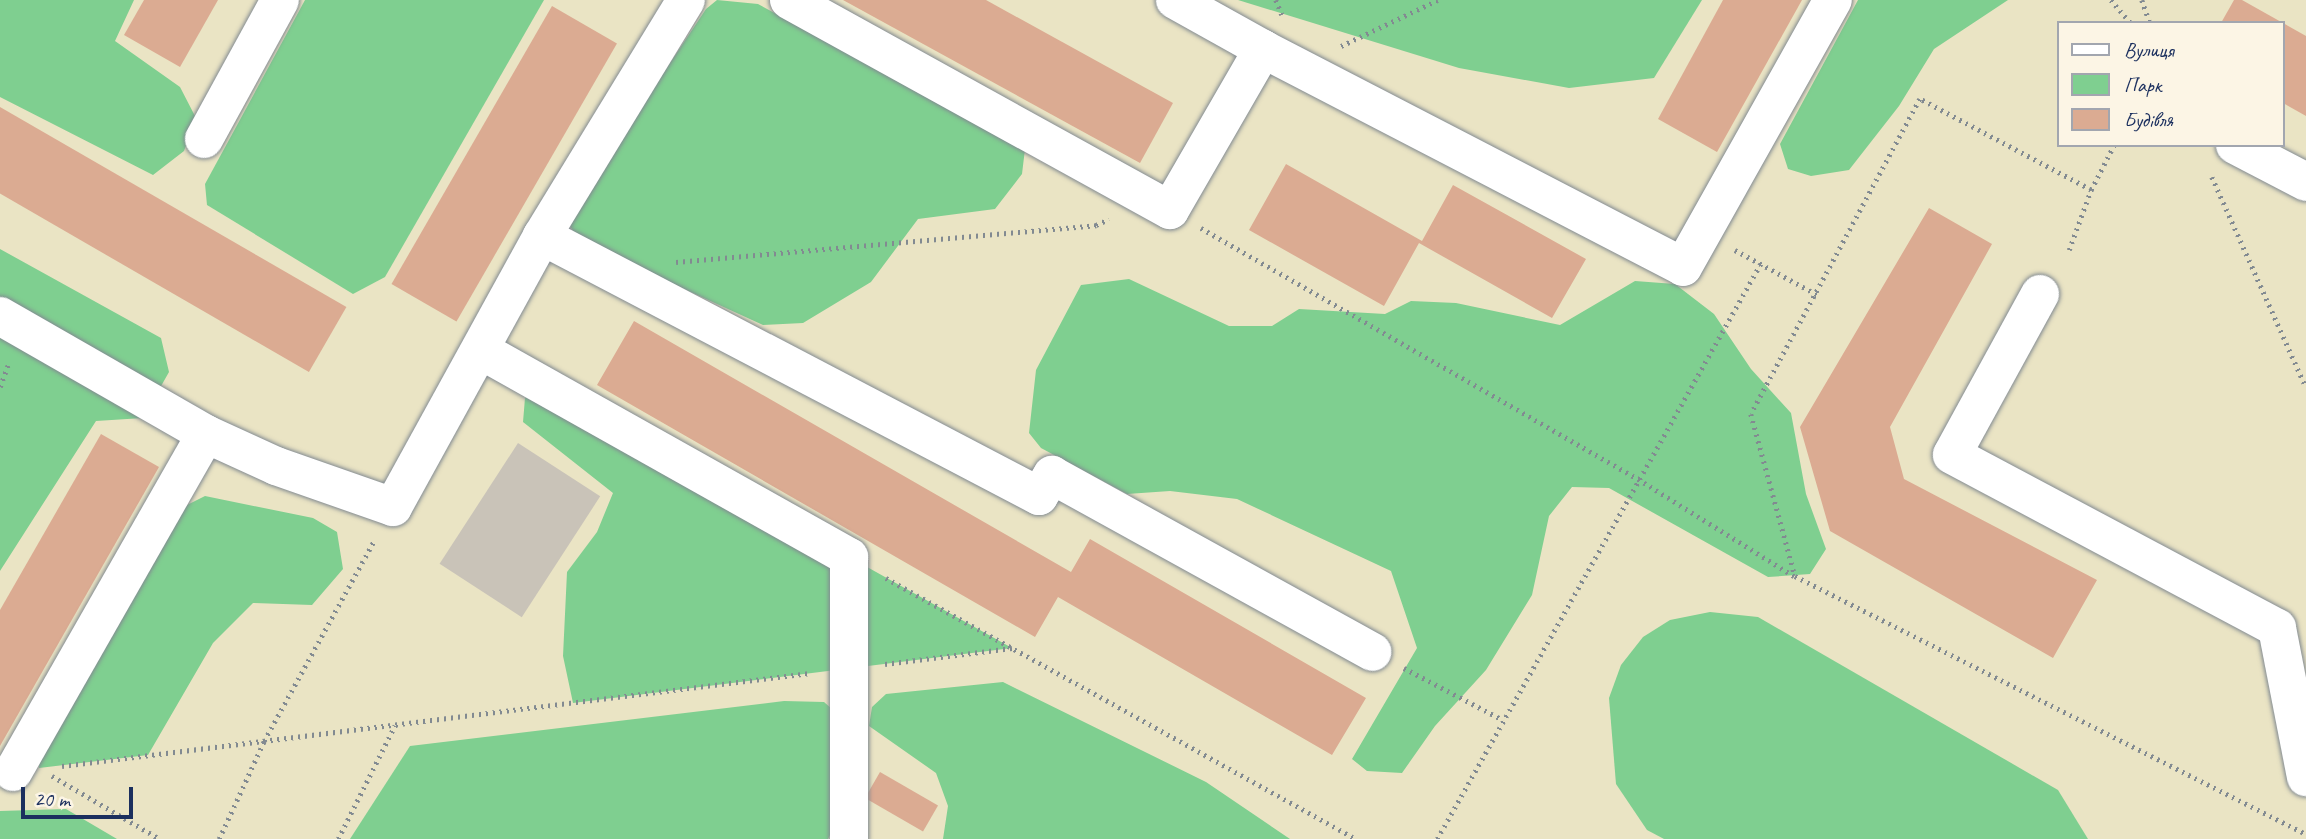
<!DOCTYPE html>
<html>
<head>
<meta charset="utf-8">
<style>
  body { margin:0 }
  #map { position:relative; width:2306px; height:839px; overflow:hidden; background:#eae4c4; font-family:Caveat,sans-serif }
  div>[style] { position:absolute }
  .industrial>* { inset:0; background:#c9c3b8; transform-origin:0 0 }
  .green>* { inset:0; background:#7fcf90 }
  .building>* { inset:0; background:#dbab92; transform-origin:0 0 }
  .path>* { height:4.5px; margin-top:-2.25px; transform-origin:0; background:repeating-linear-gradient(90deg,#828a91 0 2px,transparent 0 7px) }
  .roads { filter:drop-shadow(0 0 2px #828a91) drop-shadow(0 0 2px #828a91) }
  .minor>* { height:38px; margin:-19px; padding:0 19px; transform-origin:19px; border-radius:19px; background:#fff }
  span { translate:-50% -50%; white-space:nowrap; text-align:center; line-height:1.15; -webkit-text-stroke:6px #fcf5e5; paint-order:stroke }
  .legend { position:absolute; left:2057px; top:21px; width:228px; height:126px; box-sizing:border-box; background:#fcf5e5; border:2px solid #a2a6af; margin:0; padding:9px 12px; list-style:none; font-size:21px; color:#1b2f5e }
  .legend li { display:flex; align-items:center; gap:14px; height:35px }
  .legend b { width:35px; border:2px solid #a2a6af }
  .scale { position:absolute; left:21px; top:787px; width:112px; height:32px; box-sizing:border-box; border:4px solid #1b2f5e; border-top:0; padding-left:9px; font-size:21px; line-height:24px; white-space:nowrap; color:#1b2f5e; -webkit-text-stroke:5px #fcf5e5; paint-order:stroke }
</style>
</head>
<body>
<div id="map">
  <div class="industrial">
    <i style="left:518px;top:443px;width:98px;height:144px;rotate:33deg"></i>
  </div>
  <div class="green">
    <i style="clip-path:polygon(0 0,134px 0,115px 41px,180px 87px,196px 118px,184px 151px,153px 175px,0 97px)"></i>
    <i style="clip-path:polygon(305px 0,544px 0,385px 277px,353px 294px,207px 205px,205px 184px)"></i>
    <i style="clip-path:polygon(717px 0,758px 4px,1025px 149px,1022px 174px,995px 209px,918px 219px,871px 282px,803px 323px,763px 325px,579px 241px,566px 219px,706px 9px)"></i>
    <i style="clip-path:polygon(1238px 0,1702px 0,1654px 78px,1569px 88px,1459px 68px)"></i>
    <i style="clip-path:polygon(1858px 0,2008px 0,1934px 49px,1899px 106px,1849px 170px,1811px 176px,1788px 169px,1780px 144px)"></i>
    <i style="clip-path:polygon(0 249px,161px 338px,169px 372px,143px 418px,96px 421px,0 571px)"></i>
    <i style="clip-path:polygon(1129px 279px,1229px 326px,1272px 326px,1299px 309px,1385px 314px,1411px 301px,1456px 303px,1560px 325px,1635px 281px,1675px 284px,1714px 314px,1751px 369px,1791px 413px,1806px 494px,1826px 549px,1810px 574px,1768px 577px,1609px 488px,1572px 487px,1549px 516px,1532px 595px,1486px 670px,1435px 726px,1402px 773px,1367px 771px,1352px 759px,1417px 648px,1391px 571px,1237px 499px,1170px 491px,1127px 494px,1041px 448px,1029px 433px,1036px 370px,1081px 285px)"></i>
    <i style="clip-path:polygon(543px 386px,1012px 648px,573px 703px,563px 656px,567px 572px,597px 532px,613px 493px,523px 422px,525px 398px)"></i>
    <i style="clip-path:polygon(205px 496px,313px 518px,337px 532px,343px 569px,312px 605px,253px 603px,213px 643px,148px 755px,39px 768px,40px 745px,185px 506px)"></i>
    <i style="clip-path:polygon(1710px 612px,1758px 617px,2058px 790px,2088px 839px,1664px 839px,1647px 830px,1616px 784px,1609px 698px,1621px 665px,1643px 637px,1670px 620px)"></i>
    <i style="clip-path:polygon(1003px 682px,1206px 782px,1290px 839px,943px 839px,948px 806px,936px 773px,869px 726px,872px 707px,886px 694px)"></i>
    <i style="clip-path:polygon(784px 701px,824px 702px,839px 715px,836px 823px,828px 839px,350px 839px,410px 746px)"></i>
    <i style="clip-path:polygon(66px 809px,117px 839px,0 839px,0 811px)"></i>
  </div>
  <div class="building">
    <i style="clip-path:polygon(144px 0,218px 0,180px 67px,124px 35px)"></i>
    <i style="clip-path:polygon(843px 0,986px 0,1173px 103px,1140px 163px)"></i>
    <i style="clip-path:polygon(1723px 0,1802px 0,1717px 152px,1658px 119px)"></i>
    <i style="clip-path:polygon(2234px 0,2242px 0,2283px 23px,2221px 23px)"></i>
    <i style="left:552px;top:6px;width:75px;height:321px;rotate:30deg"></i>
    <i style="clip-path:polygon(2283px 23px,2306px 36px,2306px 116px,2283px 103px)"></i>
    <i style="left:0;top:107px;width:400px;height:75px;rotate:30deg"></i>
    <i style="clip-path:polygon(1286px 164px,1422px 241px,1453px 185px,1586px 259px,1552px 318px,1419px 243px,1384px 306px,1249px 230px)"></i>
    <i style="clip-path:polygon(1929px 208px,1992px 244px,1890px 427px,1904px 479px,2097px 580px,2053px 658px,1830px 531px,1800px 427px)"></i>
    <i style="clip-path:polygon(634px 321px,1071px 572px,1090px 539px,1366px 698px,1332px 755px,1058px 597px,1035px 637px,597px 385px)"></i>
    <i style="clip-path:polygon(101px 434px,159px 467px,0 746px,0 610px)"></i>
    <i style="left:880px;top:772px;width:67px;height:30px;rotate:30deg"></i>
  </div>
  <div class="path">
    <i style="left:1276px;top:0;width:16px;rotate:68deg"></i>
    <i style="left:2111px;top:0;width:30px;rotate:49deg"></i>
    <i style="left:2142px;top:0;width:24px;rotate:71deg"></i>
    <i style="left:1341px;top:46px;width:107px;rotate:-25.4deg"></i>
    <i style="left:2212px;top:177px;width:230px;rotate:65.9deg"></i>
    <i style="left:2091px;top:190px;width:51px;rotate:-62.9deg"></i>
    <i style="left:1201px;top:228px;width:504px;rotate:29.87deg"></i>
    <i style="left:1638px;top:479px;width:184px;rotate:31.9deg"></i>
    <i style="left:1735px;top:250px;width:94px;rotate:28.5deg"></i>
    <i style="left:2069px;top:250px;width:64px;rotate:-69.9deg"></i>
    <i style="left:2091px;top:190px;width:194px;rotate:-152deg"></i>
    <i style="left:1920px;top:99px;width:357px;rotate:118.2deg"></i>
    <i style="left:1751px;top:414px;width:168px;rotate:74.8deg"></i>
    <i style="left:1795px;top:576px;width:572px;rotate:26.79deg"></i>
    <i style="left:676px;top:262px;width:422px;rotate:-5deg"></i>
    <i style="left:1096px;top:225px;width:14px;rotate:-25deg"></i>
    <i style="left:0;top:387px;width:23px;rotate:-70deg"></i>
    <i style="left:886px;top:578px;width:538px;rotate:29.04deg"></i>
    <i style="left:885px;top:664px;width:128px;rotate:-7.2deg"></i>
    <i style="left:1404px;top:668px;width:112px;rotate:27.7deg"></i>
    <i style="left:62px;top:766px;width:754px;rotate:-7.09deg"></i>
    <i style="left:52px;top:776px;width:125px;rotate:30.3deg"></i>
    <i style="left:219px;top:839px;width:108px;rotate:-65.3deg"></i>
    <i style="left:264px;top:741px;width:228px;rotate:-61.2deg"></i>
    <i style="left:338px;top:839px;width:127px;rotate:-63.4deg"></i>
    <i style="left:1437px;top:839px;width:661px;rotate:-60.64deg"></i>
  </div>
  <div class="roads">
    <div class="minor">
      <i style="left:789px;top:0;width:435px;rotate:28.9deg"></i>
      <i style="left:1170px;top:210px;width:186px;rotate:-60deg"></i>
      <i style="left:1263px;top:49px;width:473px;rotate:27.4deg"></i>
      <i style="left:1683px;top:267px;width:306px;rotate:-60.7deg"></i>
      <i style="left:1175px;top:0;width:101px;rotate:29.1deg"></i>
      <i style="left:204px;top:139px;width:158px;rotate:-61.3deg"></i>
      <i style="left:2235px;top:145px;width:80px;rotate:27.5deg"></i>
      <i style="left:542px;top:236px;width:561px;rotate:27.62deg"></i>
      <i style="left:1039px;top:496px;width:25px;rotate:-58deg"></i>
      <i style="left:1052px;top:475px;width:366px;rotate:28.9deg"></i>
      <i style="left:2040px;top:294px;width:183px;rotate:118.7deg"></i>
      <i style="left:1952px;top:455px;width:368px;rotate:28deg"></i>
      <i style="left:2277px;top:628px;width:152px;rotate:79deg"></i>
      <i style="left:0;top:316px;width:237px;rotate:29.8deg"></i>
      <i style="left:206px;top:434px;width:77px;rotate:24.6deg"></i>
      <i style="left:276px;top:466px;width:124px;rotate:19.3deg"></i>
      <i style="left:393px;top:507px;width:309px;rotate:-61.2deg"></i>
      <i style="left:542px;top:236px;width:276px;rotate:-58.6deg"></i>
      <i style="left:482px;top:351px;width:421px;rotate:29.3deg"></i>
      <i style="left:849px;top:557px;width:282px;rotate:90deg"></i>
      <i style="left:13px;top:772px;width:389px;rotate:-60.3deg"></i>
    </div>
  </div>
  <ul class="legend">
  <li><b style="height:9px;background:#fff"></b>Вулиця</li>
  <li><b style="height:19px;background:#7fcf90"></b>Парк</li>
  <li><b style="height:19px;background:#dbab92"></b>Будівля</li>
  </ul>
  <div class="scale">20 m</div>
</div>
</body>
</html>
